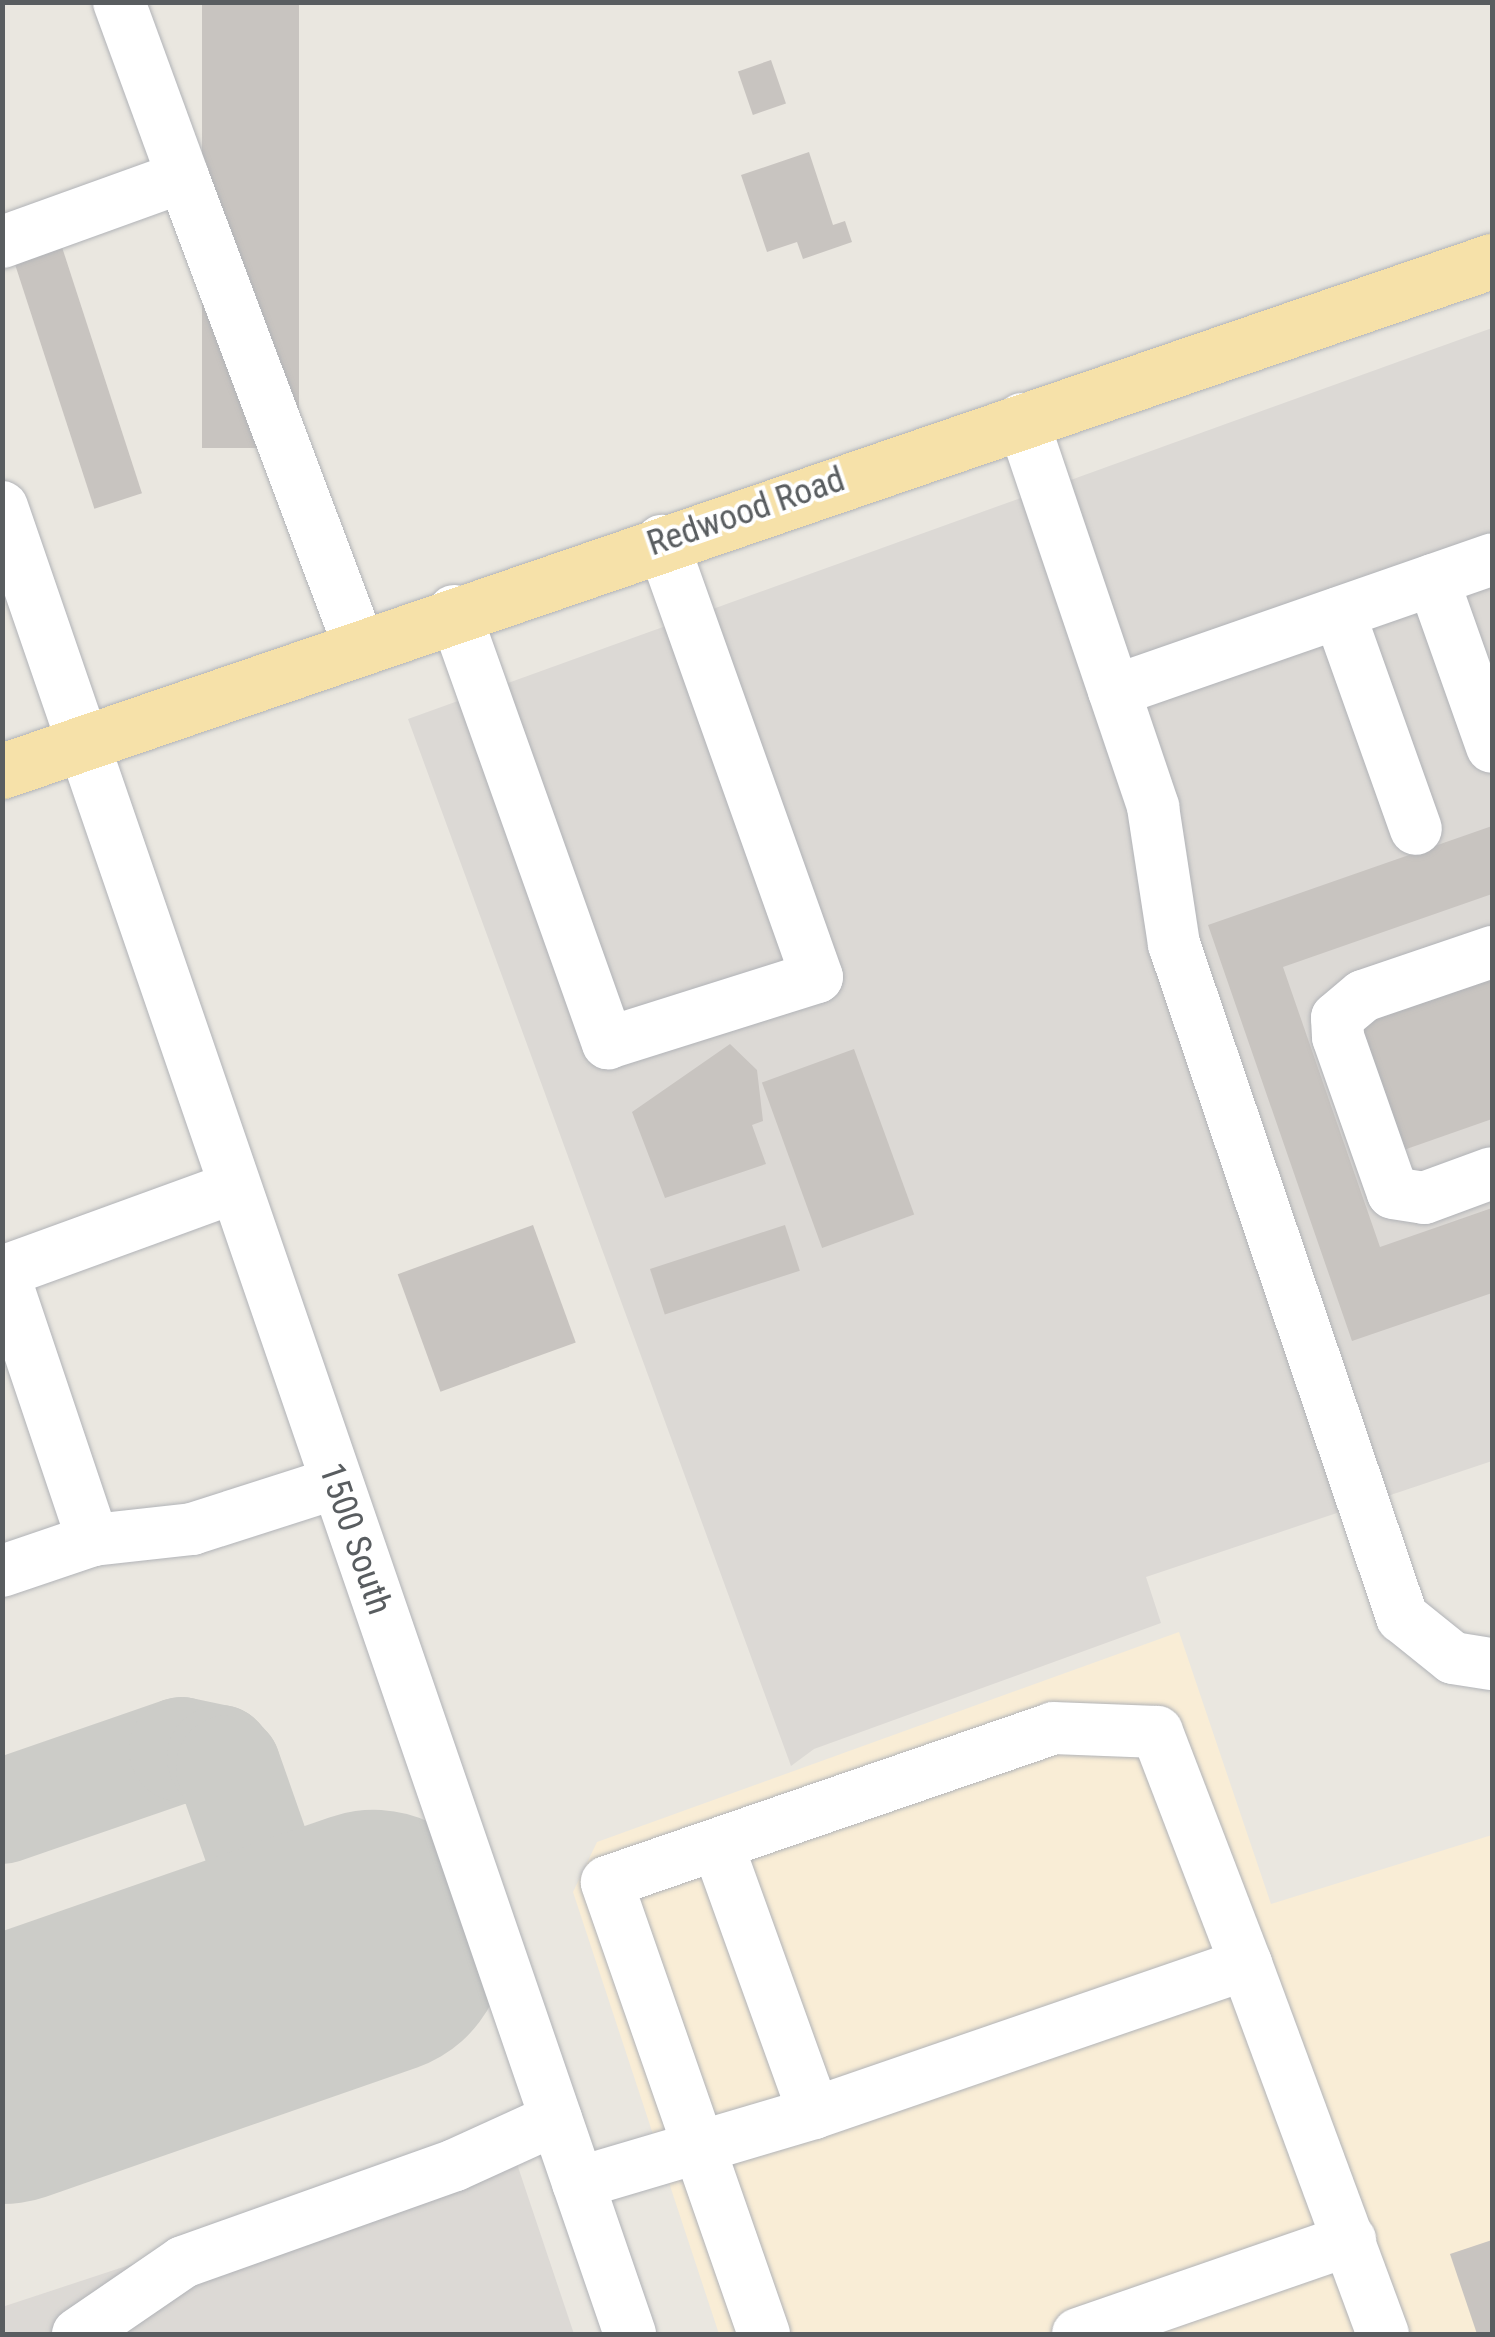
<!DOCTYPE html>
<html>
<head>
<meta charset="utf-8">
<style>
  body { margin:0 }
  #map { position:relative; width:1495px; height:2337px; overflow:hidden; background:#eae7e0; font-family:"Roboto Condensed",sans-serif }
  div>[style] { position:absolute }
  .commercial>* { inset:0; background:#f9edd6 }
  .industrial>* { inset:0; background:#dcd9d5 }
  .taxiway>* { height:105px; margin:-52.5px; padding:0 52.5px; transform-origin:52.5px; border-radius:52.5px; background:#ccccc8 }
  .runway>* { height:265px; margin:-132.5px; padding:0 132.5px; transform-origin:132.5px; border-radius:132.5px; background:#ccccc8 }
  .building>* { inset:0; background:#c8c4c0; transform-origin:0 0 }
  .roads { filter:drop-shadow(0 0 2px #b1b3b7) drop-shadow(0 0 2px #b1b3b7) }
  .minor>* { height:52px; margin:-26px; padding:0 26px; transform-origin:26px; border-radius:26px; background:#fff }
  .major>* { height:55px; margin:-27.5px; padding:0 27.5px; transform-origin:27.5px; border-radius:27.5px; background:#f6e1a9 }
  span { translate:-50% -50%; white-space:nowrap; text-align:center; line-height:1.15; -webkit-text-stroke:8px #fff; paint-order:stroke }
  .street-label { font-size:35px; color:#595d60 }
  .frame { position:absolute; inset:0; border:5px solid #595d60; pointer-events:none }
</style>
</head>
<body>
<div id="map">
  <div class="commercial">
    <i style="clip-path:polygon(1179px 1632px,1271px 1904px,1492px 1835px,1492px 2334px,719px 2334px,573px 1892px,597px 1842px)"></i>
  </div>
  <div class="industrial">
    <i style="clip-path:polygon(1492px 328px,1492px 1461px,1146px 1577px,1161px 1623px,814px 1749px,791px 1766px,408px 719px)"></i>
    <i style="clip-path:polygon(509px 2140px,574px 2334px,3px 2334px,2px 2307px)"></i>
  </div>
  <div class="taxiway">
    <i style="left:2px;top:1811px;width:189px;rotate:-19.1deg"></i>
    <i style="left:181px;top:1749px;width:39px;rotate:12deg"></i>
    <i style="left:219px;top:1757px;width:13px;rotate:48deg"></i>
    <i style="left:228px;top:1767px;width:142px;rotate:70.7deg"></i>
    <i style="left:275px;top:1901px;width:27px;rotate:94deg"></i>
    <i style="left:273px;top:1928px;width:32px;rotate:114deg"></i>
    <i style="left:260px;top:1957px;width:50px;rotate:134.2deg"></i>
  </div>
  <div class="runway">
    <i style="left:2px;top:2071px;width:393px;rotate:-19.2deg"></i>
  </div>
  <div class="building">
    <i style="left:202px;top:2px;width:97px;height:446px"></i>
    <i style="left:771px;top:60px;width:46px;height:35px;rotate:71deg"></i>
    <i style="clip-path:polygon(809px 152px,833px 225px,845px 221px,852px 242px,803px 259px,797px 242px,767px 252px,741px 175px)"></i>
    <i style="left:61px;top:244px;width:262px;height:50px;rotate:72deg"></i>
    <i style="clip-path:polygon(1492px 826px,1492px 894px,1283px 967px,1380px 1247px,1492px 1208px,1492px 1293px,1352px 1341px,1208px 925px)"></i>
    <i style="clip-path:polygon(1492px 977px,1492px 1119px,1398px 1152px,1354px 1025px)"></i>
    <i style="clip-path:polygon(730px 1044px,757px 1070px,763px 1121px,752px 1125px,766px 1164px,665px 1198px,632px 1112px)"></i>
    <i style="left:854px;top:1049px;width:176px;height:98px;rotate:70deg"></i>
    <i style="left:533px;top:1225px;width:125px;height:144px;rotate:70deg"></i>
    <i style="left:785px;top:1225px;width:48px;height:142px;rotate:72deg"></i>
    <i style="clip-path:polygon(1492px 2240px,1492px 2334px,1477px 2334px,1450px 2254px)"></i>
  </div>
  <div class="roads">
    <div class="minor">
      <i style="left:119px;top:2px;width:186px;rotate:69.9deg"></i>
      <i style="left:2px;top:242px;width:192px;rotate:-19.8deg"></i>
      <i style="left:183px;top:177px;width:500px;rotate:69.4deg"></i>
      <i style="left:1022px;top:419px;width:410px;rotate:71.3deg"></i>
      <i style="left:1153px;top:807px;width:139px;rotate:81.3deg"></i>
      <i style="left:1174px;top:944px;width:711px;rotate:71.28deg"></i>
      <i style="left:1402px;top:1617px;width:65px;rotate:38.8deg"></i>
      <i style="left:1453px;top:1658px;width:39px;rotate:9deg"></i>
      <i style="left:2px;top:507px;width:1932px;rotate:71.03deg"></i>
      <i style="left:1433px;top:580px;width:177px;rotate:70.5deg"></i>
      <i style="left:454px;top:611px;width:459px;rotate:70.4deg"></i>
      <i style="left:608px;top:1043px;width:219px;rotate:-17.5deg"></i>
      <i style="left:817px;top:977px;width:463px;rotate:-109.6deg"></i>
      <i style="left:1339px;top:613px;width:229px;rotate:70.4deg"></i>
      <i style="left:1114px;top:691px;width:400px;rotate:-19.2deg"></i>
      <i style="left:1492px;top:952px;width:136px;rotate:161.2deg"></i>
      <i style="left:1363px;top:996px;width:34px;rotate:140deg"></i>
      <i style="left:1337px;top:1018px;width:19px;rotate:87deg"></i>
      <i style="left:1338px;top:1037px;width:165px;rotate:70.6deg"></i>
      <i style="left:1393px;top:1193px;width:31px;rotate:9deg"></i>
      <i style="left:1424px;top:1198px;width:72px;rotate:-20.2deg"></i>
      <i style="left:2px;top:1272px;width:246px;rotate:-20deg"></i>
      <i style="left:4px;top:1276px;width:279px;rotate:71.4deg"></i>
      <i style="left:2px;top:1571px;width:96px;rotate:-18.8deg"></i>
      <i style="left:93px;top:1540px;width:100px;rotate:-6.3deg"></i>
      <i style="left:192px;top:1529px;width:150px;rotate:-17.8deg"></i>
      <i style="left:814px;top:2113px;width:457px;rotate:-19deg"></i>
      <i style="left:1246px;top:1964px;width:395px;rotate:69.7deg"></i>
      <i style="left:578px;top:2183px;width:246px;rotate:-16.5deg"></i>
      <i style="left:814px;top:2113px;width:283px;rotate:-109.8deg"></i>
      <i style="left:78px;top:2334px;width:127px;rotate:-34.4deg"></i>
      <i style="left:183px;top:2262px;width:289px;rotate:-19.6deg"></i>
      <i style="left:455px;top:2165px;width:111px;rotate:-24.5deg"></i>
      <i style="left:764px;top:2334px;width:478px;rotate:-109.2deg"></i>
      <i style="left:607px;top:1882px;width:472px;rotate:-19deg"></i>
      <i style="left:1053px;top:1728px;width:104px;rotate:2.2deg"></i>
      <i style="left:1157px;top:1732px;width:248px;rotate:69deg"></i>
      <i style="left:1078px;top:2334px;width:288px;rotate:-19.1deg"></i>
    </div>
    <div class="major">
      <i style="left:2px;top:771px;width:1575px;rotate:-18.9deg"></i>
    </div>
  </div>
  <div class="street-label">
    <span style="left:746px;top:512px;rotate:-19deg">Redwood Road</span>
    <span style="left:355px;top:1539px;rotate:71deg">1500 South</span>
  </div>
  <div class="frame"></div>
</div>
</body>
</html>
